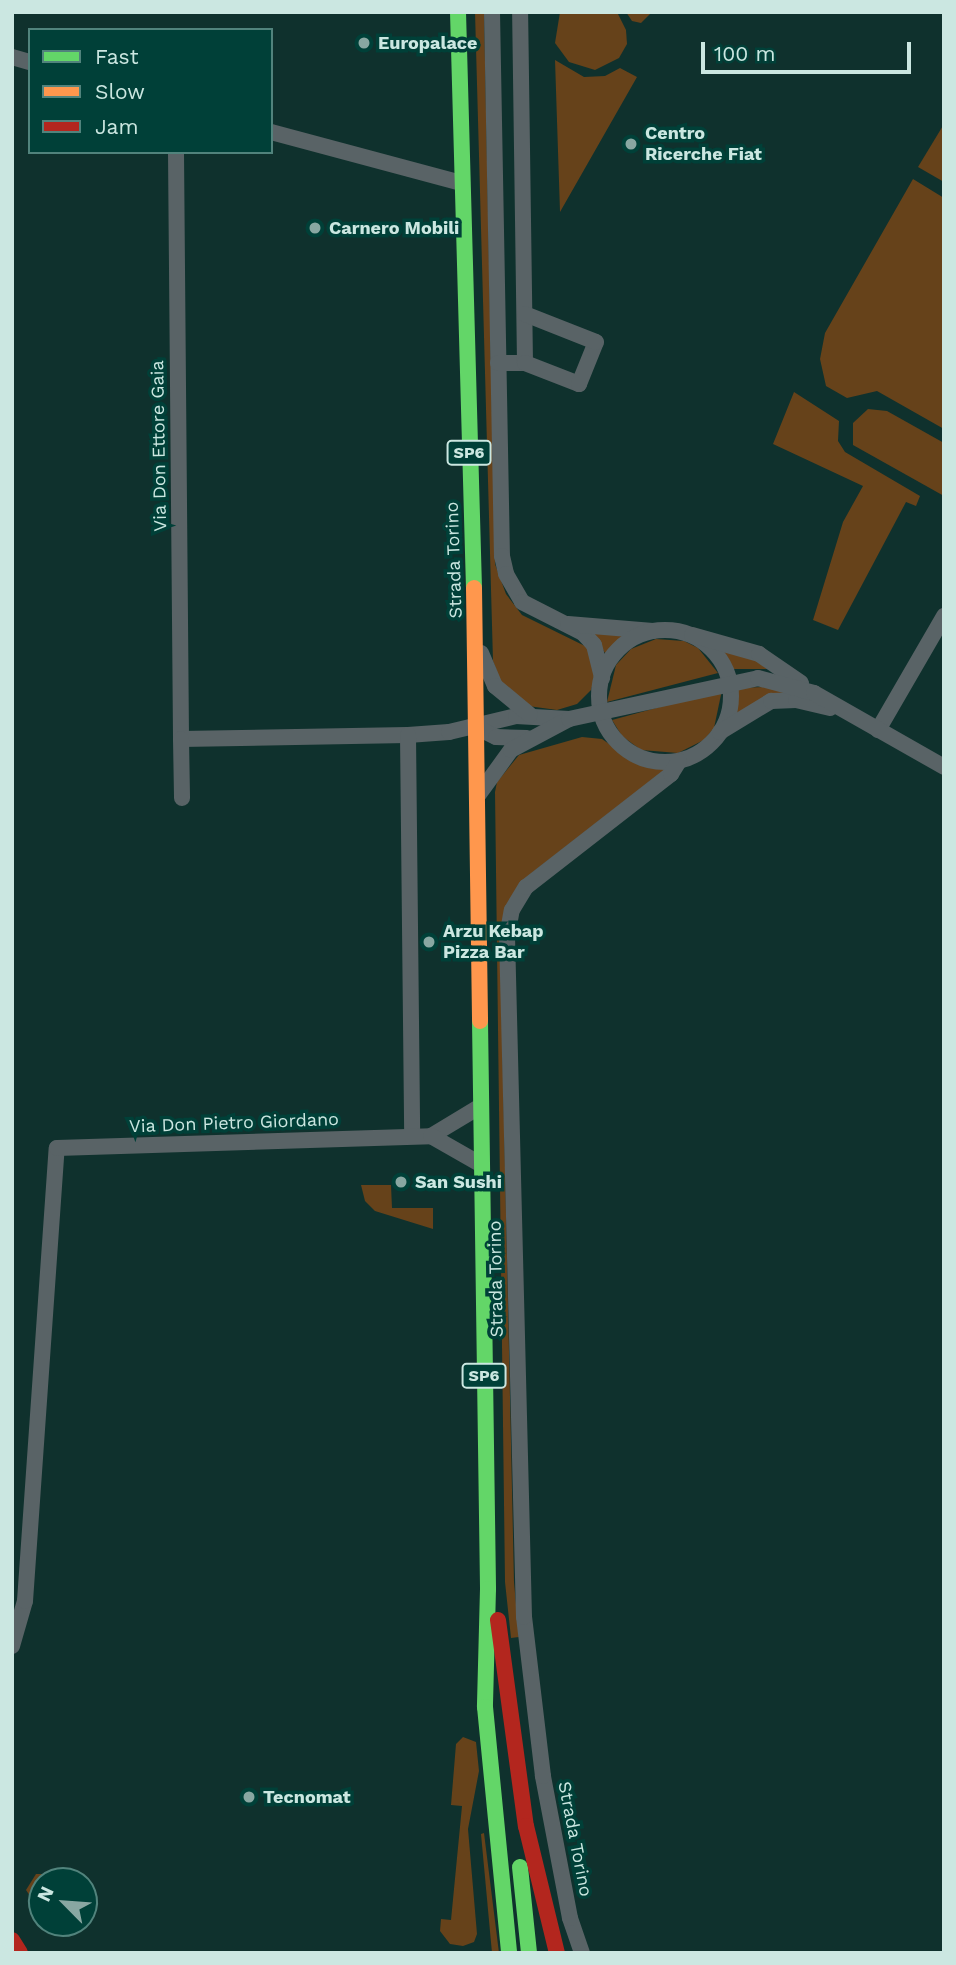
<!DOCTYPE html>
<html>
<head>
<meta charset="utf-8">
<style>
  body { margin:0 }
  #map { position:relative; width:956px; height:1965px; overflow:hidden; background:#0f312d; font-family:"Work Sans",sans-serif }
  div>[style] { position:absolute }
  .green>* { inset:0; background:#66421a }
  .street>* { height:16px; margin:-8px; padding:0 8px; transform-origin:8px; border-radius:8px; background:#596366 }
  .street>.ring { margin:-8px; padding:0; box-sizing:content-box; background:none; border:16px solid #596366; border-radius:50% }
  .fast>* { height:16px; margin:-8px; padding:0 8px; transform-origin:8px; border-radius:8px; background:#63d668 }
  .slow>* { height:16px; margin:-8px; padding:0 8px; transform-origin:8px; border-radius:8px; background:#ff974d }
  .jam>* { height:16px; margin:-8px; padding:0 8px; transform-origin:8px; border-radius:8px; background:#b3261e }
  .dots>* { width:19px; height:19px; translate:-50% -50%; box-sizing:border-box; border:4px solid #004038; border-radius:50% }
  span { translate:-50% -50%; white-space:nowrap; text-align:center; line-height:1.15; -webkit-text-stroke:7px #004038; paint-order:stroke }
  .shield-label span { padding:2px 5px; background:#004038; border:2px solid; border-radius:5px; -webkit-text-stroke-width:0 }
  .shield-label { font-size:16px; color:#cbe7e1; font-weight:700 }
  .poi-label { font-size:18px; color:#cbe7e1; font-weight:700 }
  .left { translate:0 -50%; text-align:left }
  .street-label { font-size:18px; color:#cbe7e1 }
  .frame { position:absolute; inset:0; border:14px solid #cbe7e1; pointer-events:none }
  .legend { position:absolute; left:28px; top:28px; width:245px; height:126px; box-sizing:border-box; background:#004038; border:2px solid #51837c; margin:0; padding:9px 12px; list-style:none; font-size:21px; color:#cbe7e1 }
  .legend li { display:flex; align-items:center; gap:14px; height:35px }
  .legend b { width:35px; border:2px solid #51837c }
  .north { position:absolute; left:28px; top:1867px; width:70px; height:70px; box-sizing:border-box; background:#004038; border:2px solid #51837c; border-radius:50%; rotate:295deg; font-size:19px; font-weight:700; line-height:28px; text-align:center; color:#cbe7e1 }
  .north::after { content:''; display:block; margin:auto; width:24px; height:32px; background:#89a7a2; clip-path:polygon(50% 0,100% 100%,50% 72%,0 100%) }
  .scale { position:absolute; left:701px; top:42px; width:210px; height:32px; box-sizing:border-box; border:4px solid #cbe7e1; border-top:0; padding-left:9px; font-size:21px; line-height:24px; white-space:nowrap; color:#cbe7e1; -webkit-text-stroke:5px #004038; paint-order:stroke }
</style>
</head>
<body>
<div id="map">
  <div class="green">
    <i style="clip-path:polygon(475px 12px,484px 12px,495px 564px,506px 594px,522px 615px,587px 647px,595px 676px,591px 690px,577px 704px,557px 710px,528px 706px,501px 683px,493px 661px)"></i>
    <i style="clip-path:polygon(560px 12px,617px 12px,626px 30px,627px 44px,619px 58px,595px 70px,569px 62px,555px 43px)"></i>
    <i style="clip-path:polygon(626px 12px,652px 12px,641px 23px,632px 21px)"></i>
    <i style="clip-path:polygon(555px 60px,584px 77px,605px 76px,620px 68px,637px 77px,560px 212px)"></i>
    <i style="clip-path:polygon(944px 124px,944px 182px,918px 167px)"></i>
    <i style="clip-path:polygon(913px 179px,944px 198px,944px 429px,877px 391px,847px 398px,826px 386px,820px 359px,825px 333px)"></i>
    <i style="clip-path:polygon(794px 392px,839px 421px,838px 441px,845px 452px,920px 496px,916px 506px,906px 502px,838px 630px,813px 620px,843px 522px,863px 486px,773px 444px)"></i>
    <i style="clip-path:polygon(868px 409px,887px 411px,944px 443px,944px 496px,853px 445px,853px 423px)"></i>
    <i style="clip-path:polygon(590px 630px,627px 636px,607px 656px)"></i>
    <i style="clip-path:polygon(656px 639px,684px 641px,698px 648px,718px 673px,607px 702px,616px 665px,631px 649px)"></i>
    <i style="clip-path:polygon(729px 646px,779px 669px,732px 669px,720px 651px)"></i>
    <i style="clip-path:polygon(764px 687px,795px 694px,733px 720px,736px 688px)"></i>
    <i style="clip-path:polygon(722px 690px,714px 728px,704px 740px,678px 753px,641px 750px,622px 736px,612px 720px)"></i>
    <i style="clip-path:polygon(582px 737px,602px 739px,639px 765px,667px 768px,533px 872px,500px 937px,514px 1582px,519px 1637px,511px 1638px,505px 1582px,495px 792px,497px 782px,519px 755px)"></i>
    <i style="clip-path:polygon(361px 1185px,391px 1185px,392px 1208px,433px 1208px,433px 1229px,375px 1211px,365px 1201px)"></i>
    <i style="clip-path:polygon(463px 1737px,476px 1742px,479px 1771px,468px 1829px,477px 1934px,474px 1942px,463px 1946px,450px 1944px,440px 1931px,441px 1919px,451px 1920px,462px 1806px,451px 1805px,456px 1744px)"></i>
    <i style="clip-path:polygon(484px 1833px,499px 1953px,492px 1953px,481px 1834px)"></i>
    <i style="clip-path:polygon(36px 1874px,48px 1874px,47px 1881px,42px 1881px,42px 1914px,26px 1890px)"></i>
  </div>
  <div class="street">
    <i style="left:492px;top:12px;width:544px;rotate:88.95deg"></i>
    <i style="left:502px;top:556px;width:18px;rotate:77deg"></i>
    <i style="left:506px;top:574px;width:32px;rotate:60deg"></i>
    <i style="left:522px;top:602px;width:68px;rotate:26.9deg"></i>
    <i style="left:583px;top:633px;width:16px;rotate:47deg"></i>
    <i style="left:594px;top:645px;width:34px;rotate:76deg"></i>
    <i style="left:12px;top:57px;width:19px;rotate:16deg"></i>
    <i style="left:271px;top:132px;width:198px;rotate:15deg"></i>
    <i style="left:176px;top:152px;width:587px;rotate:89.51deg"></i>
    <i style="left:181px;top:739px;width:227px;rotate:-1deg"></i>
    <i style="left:408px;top:735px;width:41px;rotate:-4.2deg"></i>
    <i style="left:449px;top:732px;width:69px;rotate:-13.4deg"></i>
    <i style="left:516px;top:716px;width:53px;rotate:3.2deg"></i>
    <i style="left:498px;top:363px;width:27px"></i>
    <i style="left:525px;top:363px;width:351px;rotate:-90.8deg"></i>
    <i style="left:525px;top:363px;width:58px;rotate:21.3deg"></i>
    <i style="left:579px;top:384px;width:45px;rotate:-68deg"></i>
    <i style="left:596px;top:342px;width:76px;rotate:-158.5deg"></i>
    <i style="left:568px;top:624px;width:85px;rotate:4.7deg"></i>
    <i class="ring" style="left:599px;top:630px;width:116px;height:116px"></i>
    <i style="left:692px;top:635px;width:70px;rotate:15.8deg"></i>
    <i style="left:759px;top:654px;width:51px;rotate:34.6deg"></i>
    <i style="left:481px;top:653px;width:36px;rotate:67deg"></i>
    <i style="left:495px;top:686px;width:45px;rotate:39.6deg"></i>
    <i style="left:476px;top:727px;width:22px;rotate:27deg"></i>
    <i style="left:496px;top:737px;width:31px;rotate:2deg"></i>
    <i style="left:878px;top:730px;width:132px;rotate:-59.9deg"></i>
    <i style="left:720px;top:732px;width:60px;rotate:-31.3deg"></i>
    <i style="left:771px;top:701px;width:25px;rotate:-2deg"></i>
    <i style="left:796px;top:700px;width:35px;rotate:13deg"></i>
    <i style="left:408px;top:735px;width:401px;rotate:89.4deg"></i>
    <i style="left:181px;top:739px;width:59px;rotate:89deg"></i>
    <i style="left:479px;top:794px;width:54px;rotate:-54deg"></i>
    <i style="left:511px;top:750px;width:66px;rotate:-28.1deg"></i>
    <i style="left:569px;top:719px;width:193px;rotate:-12.2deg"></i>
    <i style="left:758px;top:678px;width:58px;rotate:15deg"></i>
    <i style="left:814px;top:693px;width:150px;rotate:29.6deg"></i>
    <i style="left:431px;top:1136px;width:56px;rotate:-31.1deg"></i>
    <i style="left:12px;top:1646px;width:47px;rotate:-73.9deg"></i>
    <i style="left:25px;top:1601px;width:454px;rotate:-86deg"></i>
    <i style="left:57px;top:1148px;width:374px;rotate:-1.8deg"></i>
    <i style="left:431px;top:1136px;width:56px;rotate:29.7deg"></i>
    <i style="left:582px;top:1953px;width:37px;rotate:-109deg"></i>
    <i style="left:570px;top:1918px;width:145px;rotate:-100.8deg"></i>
    <i style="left:543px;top:1776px;width:160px;rotate:-96.8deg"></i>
    <i style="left:524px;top:1617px;width:680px;rotate:-91.43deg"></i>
    <i style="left:507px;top:937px;width:27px;rotate:-80deg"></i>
    <i style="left:512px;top:910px;width:27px;rotate:-59deg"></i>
    <i style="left:526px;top:887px;width:184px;rotate:-37.9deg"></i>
    <i style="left:671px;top:774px;width:15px;rotate:-58deg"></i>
  </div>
  <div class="fast">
    <i style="left:458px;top:12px;width:576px;rotate:88.41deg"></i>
    <i style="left:480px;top:1021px;width:568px;rotate:89.19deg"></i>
    <i style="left:488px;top:1589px;width:118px;rotate:91.5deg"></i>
    <i style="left:485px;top:1707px;width:247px;rotate:84.4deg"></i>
    <i style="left:520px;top:1867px;width:86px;rotate:84deg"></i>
  </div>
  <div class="slow">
    <i style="left:474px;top:588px;width:433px;rotate:89.2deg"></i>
  </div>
  <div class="jam">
    <i style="left:498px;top:1620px;width:208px;rotate:82.3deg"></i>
    <i style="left:526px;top:1826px;width:131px;rotate:76.3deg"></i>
    <i style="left:12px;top:1940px;width:15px;rotate:58deg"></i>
  </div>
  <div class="dots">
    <i style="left:364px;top:43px;background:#89a7a2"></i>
    <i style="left:631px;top:144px;background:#89a7a2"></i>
    <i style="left:315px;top:228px;background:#89a7a2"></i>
    <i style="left:429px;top:942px;background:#89a7a2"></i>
    <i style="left:401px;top:1182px;background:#89a7a2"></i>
    <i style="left:249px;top:1797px;background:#89a7a2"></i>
  </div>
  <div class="shield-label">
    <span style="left:469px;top:453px">SP6</span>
    <span style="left:484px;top:1376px">SP6</span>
  </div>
  <div class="poi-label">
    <span class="left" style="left:378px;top:43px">Europalace</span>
    <span class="left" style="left:645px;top:144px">Centro<br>Ricerche Fiat</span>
    <span class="left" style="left:329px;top:228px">Carnero Mobili</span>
    <span class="left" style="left:443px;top:942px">Arzu Kebap<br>Pizza Bar</span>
    <span class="left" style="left:415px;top:1182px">San Sushi</span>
    <span class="left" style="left:263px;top:1797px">Tecnomat</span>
  </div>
  <div class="street-label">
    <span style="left:159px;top:446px;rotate:-91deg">Via Don Ettore Gaia</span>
    <span style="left:454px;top:560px;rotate:-92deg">Strada Torino</span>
    <span style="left:234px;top:1123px;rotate:-2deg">Via Don Pietro Giordano</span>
    <span style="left:496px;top:1279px;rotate:-91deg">Strada Torino</span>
    <span style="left:575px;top:1839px;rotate:79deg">Strada Torino</span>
  </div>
  <div class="frame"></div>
  <ul class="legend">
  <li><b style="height:9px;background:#63d668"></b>Fast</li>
  <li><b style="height:9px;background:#ff974d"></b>Slow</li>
  <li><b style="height:9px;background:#b3261e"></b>Jam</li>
  </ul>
  <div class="north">N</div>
  <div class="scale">100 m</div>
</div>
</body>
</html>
